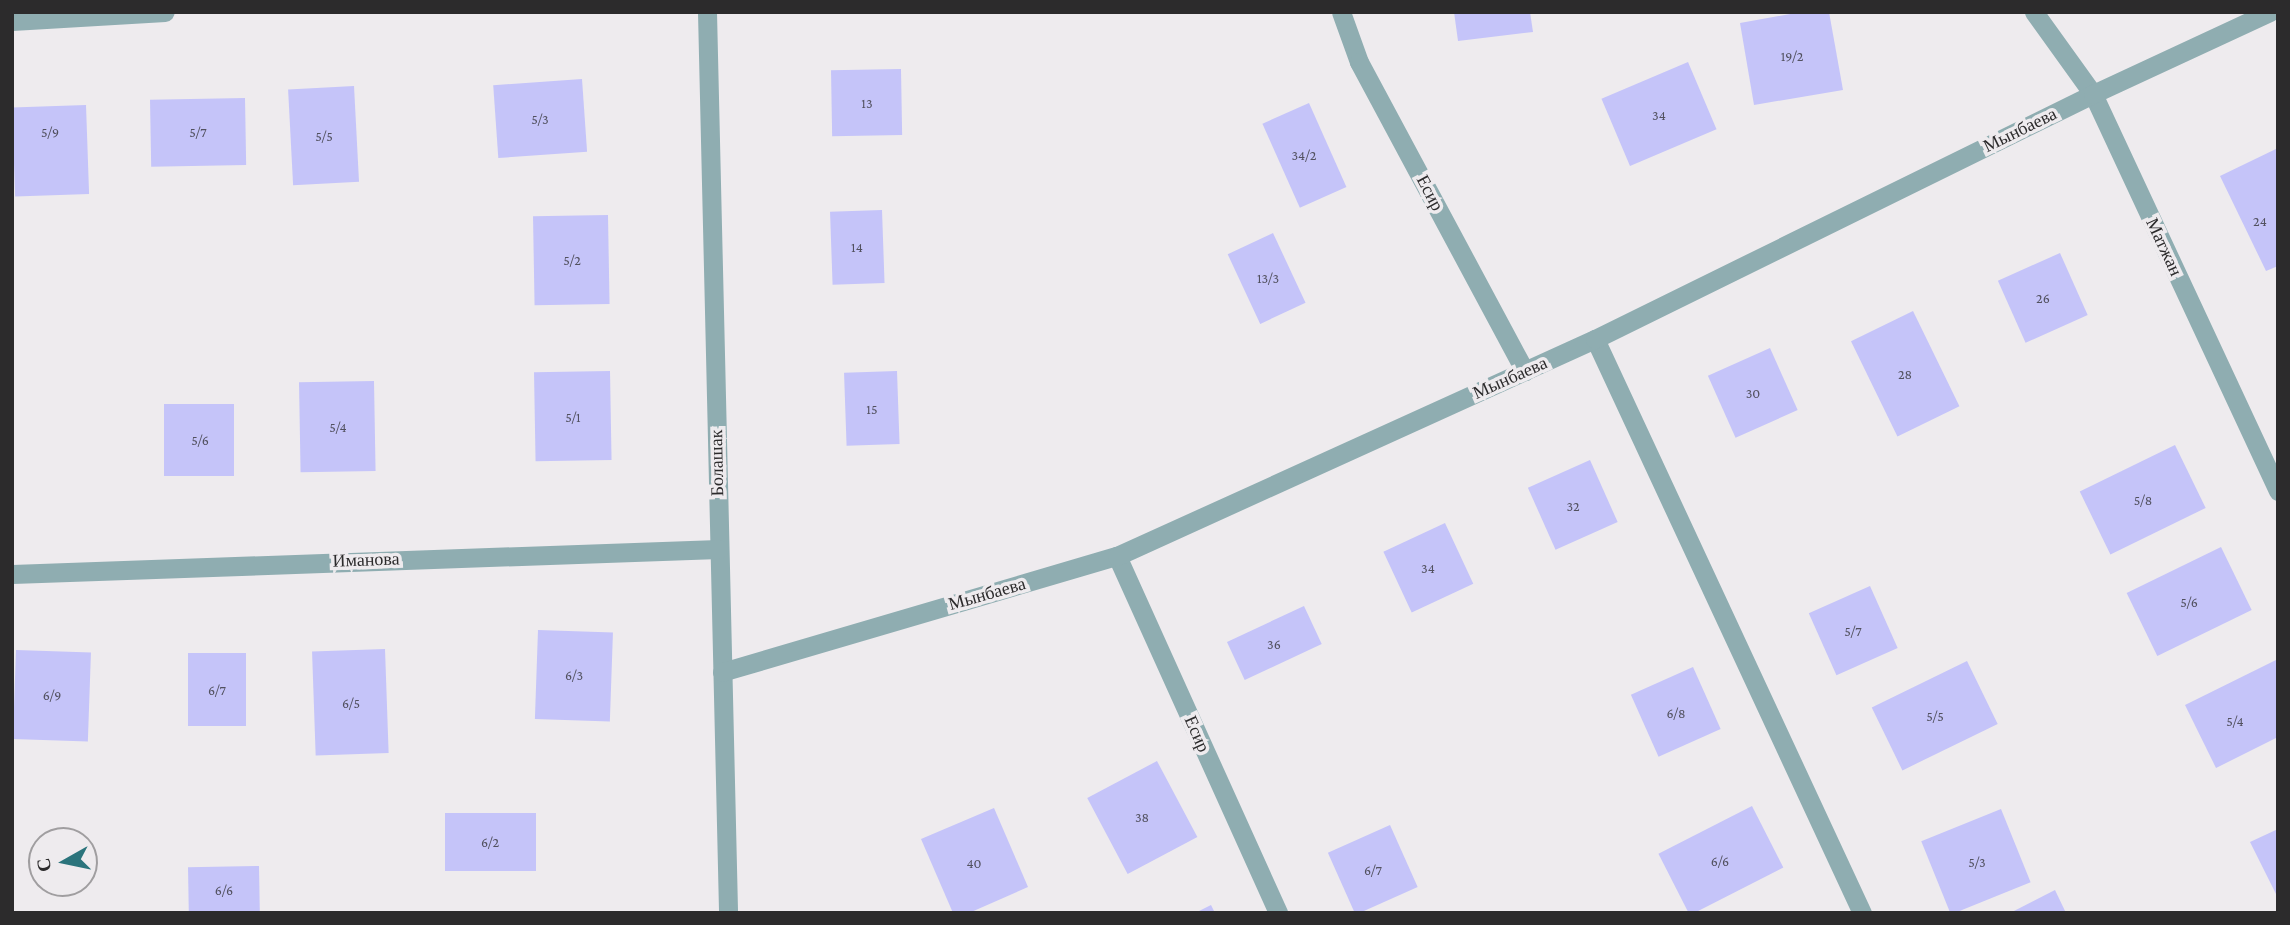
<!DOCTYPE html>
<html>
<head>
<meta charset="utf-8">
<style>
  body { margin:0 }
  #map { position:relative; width:2290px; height:925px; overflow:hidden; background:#eeebee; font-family:"Crimson Pro",serif }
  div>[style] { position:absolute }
  .building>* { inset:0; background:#c5c4f9; transform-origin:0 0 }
  .minor>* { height:19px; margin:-9.5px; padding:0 9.5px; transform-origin:9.5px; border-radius:9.5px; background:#8fadb1 }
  span { translate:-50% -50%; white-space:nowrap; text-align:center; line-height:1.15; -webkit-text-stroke:7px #eeebee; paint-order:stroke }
  .number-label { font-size:14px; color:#52515f }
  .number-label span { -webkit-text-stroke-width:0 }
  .street-label { font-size:18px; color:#2c2b2c }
  .frame { position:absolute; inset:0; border:14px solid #2c2b2c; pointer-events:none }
  .north { position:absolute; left:28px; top:827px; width:70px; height:70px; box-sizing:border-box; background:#eeebee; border:2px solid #a09ea0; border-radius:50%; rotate:261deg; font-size:19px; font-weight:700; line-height:28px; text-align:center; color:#2c2b2c }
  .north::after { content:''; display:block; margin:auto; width:24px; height:32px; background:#2b747c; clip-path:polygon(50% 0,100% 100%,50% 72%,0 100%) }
</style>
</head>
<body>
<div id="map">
  <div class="building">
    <i style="clip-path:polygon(1454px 12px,1530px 12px,1533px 32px,1458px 41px)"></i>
    <i style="clip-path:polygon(1801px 12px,1829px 12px,1843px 90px,1754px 105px,1740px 23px)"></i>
    <i style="left:1688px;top:62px;width:73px;height:94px;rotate:67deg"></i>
    <i style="left:901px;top:69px;width:66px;height:70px;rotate:89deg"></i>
    <i style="left:582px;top:79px;width:73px;height:89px;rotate:86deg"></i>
    <i style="left:354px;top:86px;width:96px;height:66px;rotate:87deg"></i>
    <i style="left:245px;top:98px;width:67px;height:95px;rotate:89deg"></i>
    <i style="left:1309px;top:103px;width:92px;height:51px;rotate:66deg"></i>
    <i style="left:86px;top:105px;width:89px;height:74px;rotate:88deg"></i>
    <i style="clip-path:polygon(2278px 148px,2278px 266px,2266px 271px,2220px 176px)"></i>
    <i style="left:882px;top:210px;width:73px;height:52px;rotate:88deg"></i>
    <i style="left:608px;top:215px;width:89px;height:75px;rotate:89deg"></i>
    <i style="left:1273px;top:233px;width:77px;height:50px;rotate:65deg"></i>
    <i style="left:2060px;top:253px;width:68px;height:68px;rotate:66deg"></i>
    <i style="left:1913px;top:311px;width:106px;height:69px;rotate:64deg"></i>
    <i style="left:1770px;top:348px;width:68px;height:68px;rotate:66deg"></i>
    <i style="left:610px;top:371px;width:89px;height:76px;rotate:89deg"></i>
    <i style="left:897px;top:371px;width:73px;height:53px;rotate:88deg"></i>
    <i style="left:374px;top:381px;width:90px;height:75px;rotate:89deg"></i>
    <i style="left:164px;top:404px;width:70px;height:72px"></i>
    <i style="left:2175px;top:445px;width:70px;height:106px;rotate:64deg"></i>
    <i style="left:1590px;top:460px;width:68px;height:68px;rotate:66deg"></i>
    <i style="left:1445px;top:523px;width:67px;height:68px;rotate:65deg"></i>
    <i style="left:2221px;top:547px;width:70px;height:105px;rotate:64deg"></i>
    <i style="left:1870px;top:586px;width:68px;height:67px;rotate:66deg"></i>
    <i style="left:1304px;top:606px;width:42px;height:85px;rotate:65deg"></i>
    <i style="left:538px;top:630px;width:75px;height:89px;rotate:2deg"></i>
    <i style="left:385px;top:649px;width:104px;height:73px;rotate:88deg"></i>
    <i style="left:16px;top:650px;width:75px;height:89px;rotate:2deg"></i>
    <i style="left:188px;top:653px;width:58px;height:73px"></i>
    <i style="clip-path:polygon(2278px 659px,2278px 737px,2216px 768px,2185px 705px)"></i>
    <i style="left:1967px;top:661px;width:70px;height:106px;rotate:64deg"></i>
    <i style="left:1693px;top:667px;width:68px;height:68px;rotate:66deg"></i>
    <i style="left:1157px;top:761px;width:86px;height:79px;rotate:62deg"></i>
    <i style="left:1752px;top:806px;width:69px;height:105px;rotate:63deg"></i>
    <i style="clip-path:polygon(994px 808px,1028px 887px,969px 913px,953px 913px,921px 839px)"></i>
    <i style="left:2001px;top:809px;width:79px;height:86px;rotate:68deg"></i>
    <i style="left:536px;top:813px;width:58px;height:91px;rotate:90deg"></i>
    <i style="left:1390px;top:825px;width:68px;height:68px;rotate:66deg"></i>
    <i style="clip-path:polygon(2278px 829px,2278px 898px,2250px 842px)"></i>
    <i style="left:259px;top:866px;width:47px;height:71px;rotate:89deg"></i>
    <i style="clip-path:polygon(2055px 890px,2066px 913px,2010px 913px)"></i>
    <i style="clip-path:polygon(1211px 905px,1215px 913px,1195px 913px)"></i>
  </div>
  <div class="minor">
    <i style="left:707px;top:12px;width:901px;rotate:88.66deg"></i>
    <i style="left:1341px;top:12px;width:53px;rotate:70.2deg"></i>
    <i style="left:1359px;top:62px;width:351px;rotate:61.8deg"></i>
    <i style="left:2034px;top:12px;width:101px;rotate:54.3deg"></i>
    <i style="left:2093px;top:94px;width:438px;rotate:65deg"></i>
    <i style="left:12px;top:21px;width:153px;rotate:-3.4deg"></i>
    <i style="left:1595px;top:339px;width:633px;rotate:65.05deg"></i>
    <i style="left:1117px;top:556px;width:392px;rotate:65.7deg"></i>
    <i style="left:12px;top:574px;width:707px;rotate:-2.03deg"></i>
    <i style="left:722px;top:672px;width:412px;rotate:-16.4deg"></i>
    <i style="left:1117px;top:556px;width:525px;rotate:-24.42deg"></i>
    <i style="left:1595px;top:339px;width:555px;rotate:-26.2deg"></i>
    <i style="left:2093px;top:94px;width:195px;rotate:-24.9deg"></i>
  </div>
  <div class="number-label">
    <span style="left:1792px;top:56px">19/2</span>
    <span style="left:867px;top:103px">13</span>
    <span style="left:1659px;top:115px">34</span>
    <span style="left:540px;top:119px">5/3</span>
    <span style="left:50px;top:132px">5/9</span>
    <span style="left:198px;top:132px">5/7</span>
    <span style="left:324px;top:136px">5/5</span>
    <span style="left:1304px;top:155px">34/2</span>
    <span style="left:2260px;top:221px">24</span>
    <span style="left:857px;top:247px">14</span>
    <span style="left:572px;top:260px">5/2</span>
    <span style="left:1268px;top:278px">13/3</span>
    <span style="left:2043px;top:298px">26</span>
    <span style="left:1905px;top:374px">28</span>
    <span style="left:1753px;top:393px">30</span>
    <span style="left:872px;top:409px">15</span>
    <span style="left:573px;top:417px">5/1</span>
    <span style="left:338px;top:427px">5/4</span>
    <span style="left:200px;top:440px">5/6</span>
    <span style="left:2143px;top:500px">5/8</span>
    <span style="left:1573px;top:506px">32</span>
    <span style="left:1428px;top:568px">34</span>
    <span style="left:2189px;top:602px">5/6</span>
    <span style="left:1853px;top:631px">5/7</span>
    <span style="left:1274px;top:644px">36</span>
    <span style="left:574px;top:675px">6/3</span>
    <span style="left:217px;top:690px">6/7</span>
    <span style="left:52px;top:695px">6/9</span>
    <span style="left:351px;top:703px">6/5</span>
    <span style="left:1676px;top:713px">6/8</span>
    <span style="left:1935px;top:716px">5/5</span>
    <span style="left:2235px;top:721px">5/4</span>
    <span style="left:1142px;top:817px">38</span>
    <span style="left:490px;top:842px">6/2</span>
    <span style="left:1720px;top:861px">6/6</span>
    <span style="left:1977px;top:862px">5/3</span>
    <span style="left:974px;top:863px">40</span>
    <span style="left:1373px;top:870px">6/7</span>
    <span style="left:224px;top:890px">6/6</span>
  </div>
  <div class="street-label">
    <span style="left:2020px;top:130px;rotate:-26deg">Мынбаева</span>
    <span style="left:1430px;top:193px;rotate:62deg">Есир</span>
    <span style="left:2164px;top:247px;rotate:65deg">Матжан</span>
    <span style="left:1510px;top:378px;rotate:-24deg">Мынбаева</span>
    <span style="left:717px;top:463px;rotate:-91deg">Болашак</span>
    <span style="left:366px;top:560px;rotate:-2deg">Иманова</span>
    <span style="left:987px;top:594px;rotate:-16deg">Мынбаева</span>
    <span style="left:1197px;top:734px;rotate:66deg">Есир</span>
  </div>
  <div class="frame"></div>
  <div class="north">С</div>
</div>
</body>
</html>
